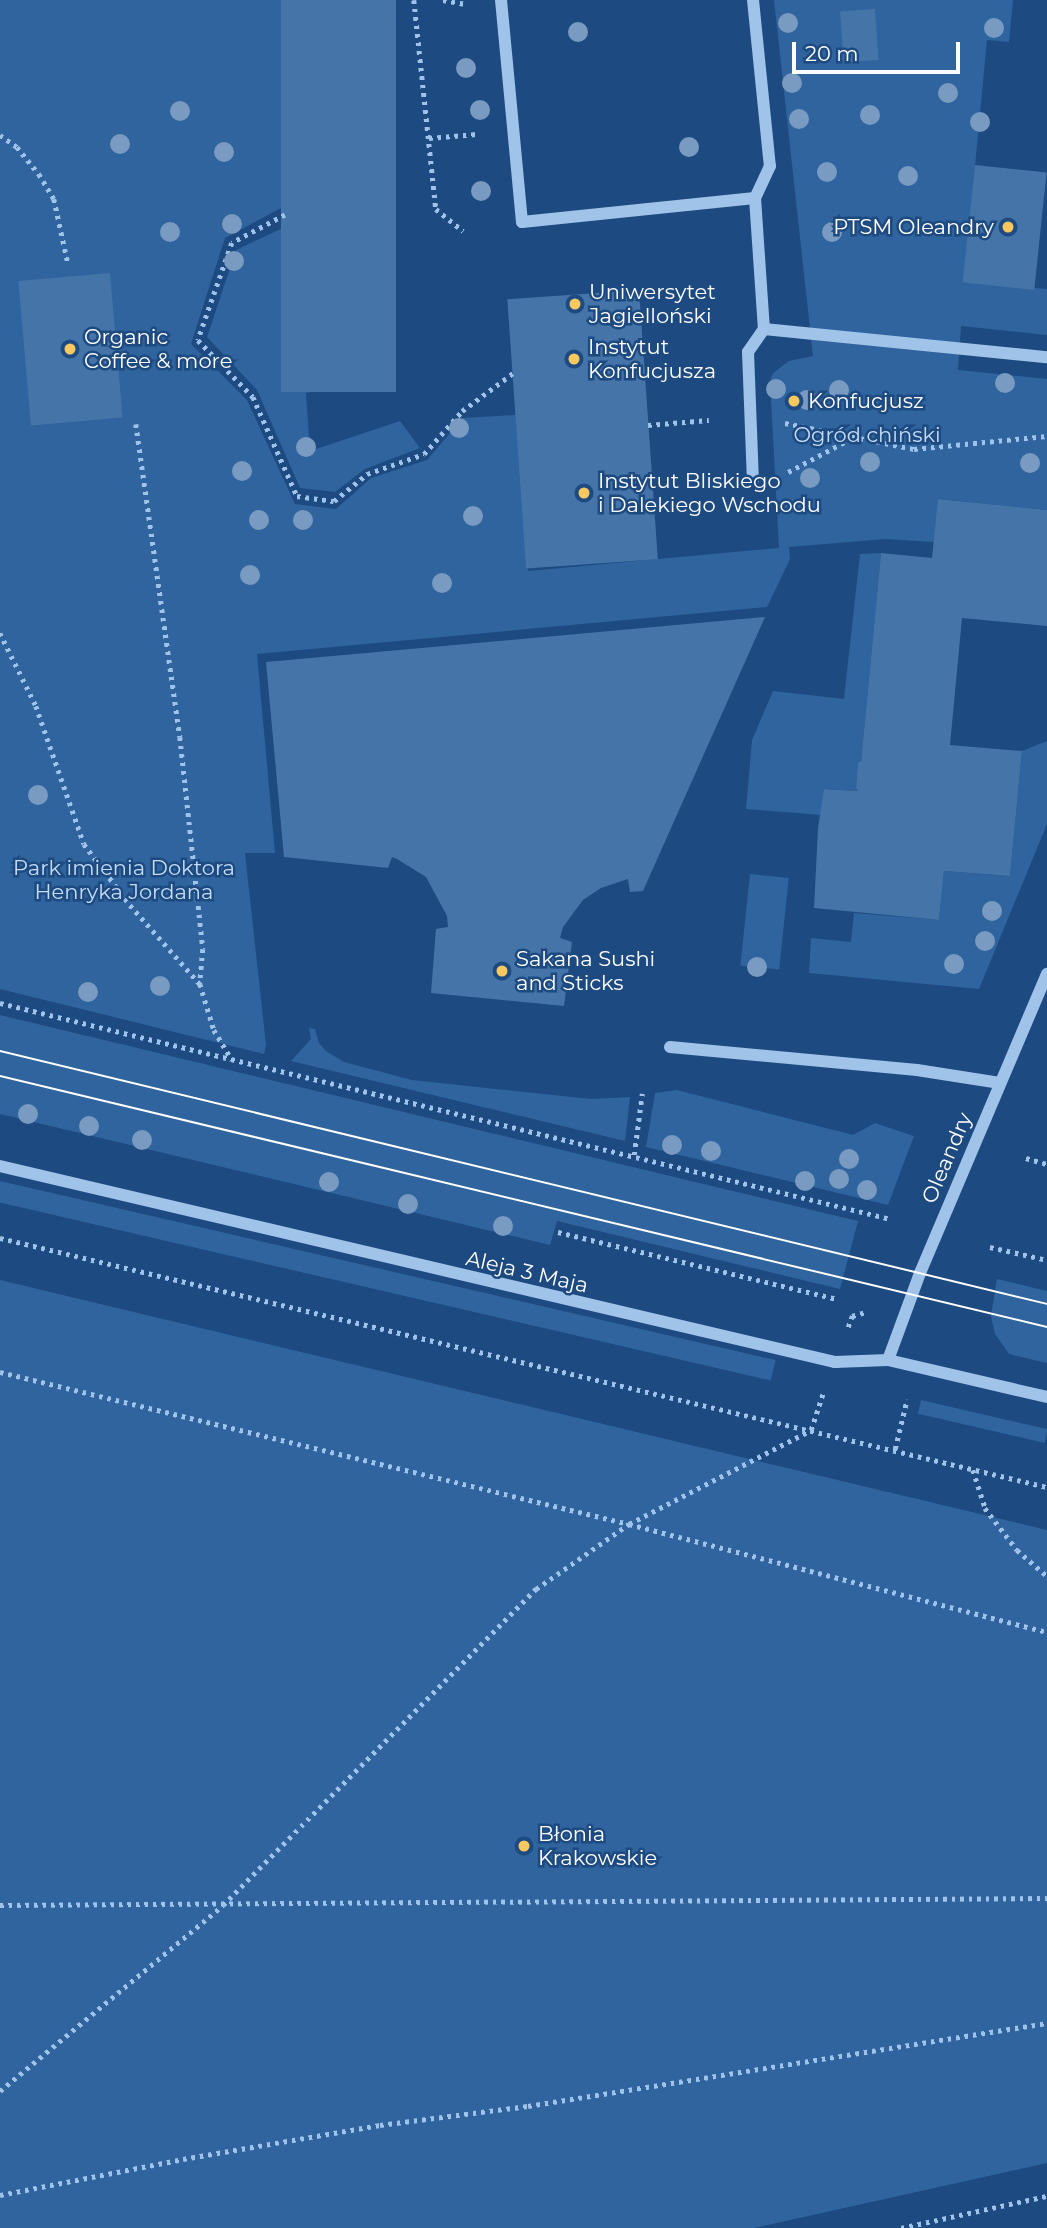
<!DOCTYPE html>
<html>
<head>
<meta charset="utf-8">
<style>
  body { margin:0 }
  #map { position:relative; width:1047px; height:2228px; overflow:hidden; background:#1d4a80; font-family:Montserrat,sans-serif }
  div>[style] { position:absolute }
  .green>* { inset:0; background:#2f649e; transform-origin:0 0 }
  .building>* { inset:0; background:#4574a9; transform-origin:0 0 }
  .path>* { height:4.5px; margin-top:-2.25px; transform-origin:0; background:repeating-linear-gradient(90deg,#a0c3e9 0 3.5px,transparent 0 8.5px) }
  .minor>* { height:12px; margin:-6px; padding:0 6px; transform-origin:6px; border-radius:6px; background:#a0c3e9 }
  .tram>* { height:2px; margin:-1px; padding:0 1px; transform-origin:1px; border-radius:1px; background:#fff }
  .trees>* { width:20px; height:20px; margin:-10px; border-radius:50%; background:#799bc1 }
  .dots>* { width:19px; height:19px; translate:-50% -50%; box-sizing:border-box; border:4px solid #1d4a80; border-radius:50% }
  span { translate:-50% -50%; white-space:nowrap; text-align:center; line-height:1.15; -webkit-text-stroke:5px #1d4a80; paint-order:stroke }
  .poi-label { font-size:21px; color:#fff }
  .right { translate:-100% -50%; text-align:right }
  .left { translate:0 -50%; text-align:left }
  .park-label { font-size:21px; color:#c4ddf7 }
  .street-label { font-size:21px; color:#fff }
  .scale { position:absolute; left:792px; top:42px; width:168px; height:32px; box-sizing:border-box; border:4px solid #fff; border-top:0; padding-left:9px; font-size:21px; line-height:24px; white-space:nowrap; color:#fff; -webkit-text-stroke:5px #1d4a80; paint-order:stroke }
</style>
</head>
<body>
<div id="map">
  <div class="green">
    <i style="clip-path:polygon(0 0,281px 0,302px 197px,225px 238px,191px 344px,247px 400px,295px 504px,336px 509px,371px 478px,427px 460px,463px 418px,516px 415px,528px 571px,779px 548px,770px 381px,773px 373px,789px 361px,813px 356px,774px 0,1013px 0,1009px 42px,987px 40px,964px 282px,1047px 289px,1047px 335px,961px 326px,958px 370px,1047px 379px,1047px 510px,939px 499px,934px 542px,885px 539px,789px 547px,790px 559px,767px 607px,257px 654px,275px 853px,245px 853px,266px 1045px,264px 1054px,0 989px)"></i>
    <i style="clip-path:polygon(304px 218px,323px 390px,306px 393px,310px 451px,400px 421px,420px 448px,365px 469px,335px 492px,300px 488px,257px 390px,207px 337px,236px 250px)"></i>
    <i style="clip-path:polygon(881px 553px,861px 762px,858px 763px,856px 786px,858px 791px,825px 789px,821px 815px,746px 809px,752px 740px,773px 691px,844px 699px,860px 554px)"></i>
    <i style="clip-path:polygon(1047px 741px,1047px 824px,979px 989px,809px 973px,811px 938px,851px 942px,854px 913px,939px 920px,944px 871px,1010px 876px,1022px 751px)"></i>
    <i style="left:750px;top:874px;width:39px;height:92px;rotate:6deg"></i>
    <i style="clip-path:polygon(0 1015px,858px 1221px,840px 1289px,557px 1221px,550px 1245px,0 1114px)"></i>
    <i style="clip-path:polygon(309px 1028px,315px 1029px,319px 1043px,326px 1051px,344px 1062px,412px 1080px,591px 1099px,630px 1097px,625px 1141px,291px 1061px,311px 1039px)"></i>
    <i style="clip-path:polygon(677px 1090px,853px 1135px,875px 1123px,914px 1136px,888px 1205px,646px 1147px,655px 1093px)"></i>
    <i style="left:0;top:1181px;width:796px;height:21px;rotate:13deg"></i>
    <i style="clip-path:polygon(997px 1279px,1047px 1291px,1047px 1363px,1009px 1354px,995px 1334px,991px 1316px)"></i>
    <i style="clip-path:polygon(0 1280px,1047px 1530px,1047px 2163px,754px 2228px,0 2228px)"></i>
    <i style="left:921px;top:1400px;width:130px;height:14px;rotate:13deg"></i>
  </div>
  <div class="building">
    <i style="left:281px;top:0;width:115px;height:392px"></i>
    <i style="left:875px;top:9px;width:51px;height:35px;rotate:86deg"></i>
    <i style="left:975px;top:165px;width:72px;height:118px;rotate:6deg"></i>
    <i style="left:110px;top:273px;width:145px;height:92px;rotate:85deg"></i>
    <i style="left:639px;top:290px;width:270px;height:132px;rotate:86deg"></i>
    <i style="clip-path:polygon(938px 499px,1047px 510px,1047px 626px,962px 618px,950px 745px,1022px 751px,1010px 876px,944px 871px,939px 920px,814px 908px,818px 828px,824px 789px,858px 791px,856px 787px,858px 762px,861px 762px,881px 553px,932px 558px)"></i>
    <i style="clip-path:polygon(765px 617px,643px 891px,630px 892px,628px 879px,601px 888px,583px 900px,563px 927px,560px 938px,572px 942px,564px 1006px,431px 993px,436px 929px,448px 927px,447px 916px,426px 877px,397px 859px,392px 857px,388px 868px,284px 857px,266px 662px)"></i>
  </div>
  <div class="path">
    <i style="left:414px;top:0;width:210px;rotate:84deg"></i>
    <i style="left:436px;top:209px;width:35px;rotate:39deg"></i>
    <i style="left:443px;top:0;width:23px;rotate:10deg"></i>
    <i style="left:0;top:135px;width:21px;rotate:35deg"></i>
    <i style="left:17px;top:147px;width:35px;rotate:51deg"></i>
    <i style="left:39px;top:174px;width:29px;rotate:59deg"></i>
    <i style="left:54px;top:199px;width:66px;rotate:77.7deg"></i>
    <i style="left:429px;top:138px;width:48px;rotate:-4.8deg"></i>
    <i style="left:285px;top:215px;width:60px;rotate:152.2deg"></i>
    <i style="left:232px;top:243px;width:103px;rotate:109.3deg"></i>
    <i style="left:198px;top:340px;width:79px;rotate:46deg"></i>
    <i style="left:253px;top:397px;width:108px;rotate:66deg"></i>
    <i style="left:297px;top:496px;width:37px;rotate:8deg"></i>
    <i style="left:334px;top:501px;width:43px;rotate:-39.3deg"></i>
    <i style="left:367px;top:474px;width:60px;rotate:-19.3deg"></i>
    <i style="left:424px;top:454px;width:57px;rotate:-48.5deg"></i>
    <i style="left:462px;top:411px;width:64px;rotate:-36.7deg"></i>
    <i style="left:785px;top:423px;width:132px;rotate:11.4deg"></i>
    <i style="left:914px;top:449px;width:134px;rotate:-5.6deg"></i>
    <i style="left:136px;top:424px;width:316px;rotate:82deg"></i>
    <i style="left:180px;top:737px;width:213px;rotate:83.8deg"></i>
    <i style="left:203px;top:949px;width:35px;rotate:95deg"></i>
    <i style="left:648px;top:425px;width:61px;rotate:-4.7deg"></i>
    <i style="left:788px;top:472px;width:75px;rotate:-27.9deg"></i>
    <i style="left:0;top:633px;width:81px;rotate:63.7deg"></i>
    <i style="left:36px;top:706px;width:146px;rotate:70.8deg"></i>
    <i style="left:84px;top:844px;width:76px;rotate:53deg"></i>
    <i style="left:130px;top:905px;width:106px;rotate:48.5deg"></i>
    <i style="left:200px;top:984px;width:48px;rotate:73.1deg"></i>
    <i style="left:214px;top:1030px;width:35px;rotate:59deg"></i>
    <i style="left:0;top:1003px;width:917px;rotate:13.63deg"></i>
    <i style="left:634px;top:1155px;width:62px;rotate:-82.5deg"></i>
    <i style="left:1026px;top:1158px;width:22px;rotate:16deg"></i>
    <i style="left:558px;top:1232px;width:287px;rotate:13.5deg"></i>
    <i style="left:0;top:1238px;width:1076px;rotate:13.38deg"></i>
    <i style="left:990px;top:1247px;width:58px;rotate:12.8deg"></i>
    <i style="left:848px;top:1327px;width:12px;rotate:-70deg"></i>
    <i style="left:852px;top:1316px;width:15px;rotate:-16deg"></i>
    <i style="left:0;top:1372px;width:647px;rotate:13.59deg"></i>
    <i style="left:629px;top:1524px;width:432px;rotate:14.5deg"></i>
    <i style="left:895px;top:1449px;width:51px;rotate:-76.5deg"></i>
    <i style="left:973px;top:1470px;width:40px;rotate:72deg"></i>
    <i style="left:985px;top:1508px;width:53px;rotate:52.7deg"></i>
    <i style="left:1017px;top:1550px;width:40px;rotate:41deg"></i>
    <i style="left:0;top:1905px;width:1047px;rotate:-0.38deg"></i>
    <i style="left:0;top:2091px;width:290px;rotate:-39.8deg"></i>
    <i style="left:223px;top:1905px;width:445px;rotate:-45.3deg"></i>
    <i style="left:536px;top:1589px;width:113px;rotate:-35deg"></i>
    <i style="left:629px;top:1524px;width:205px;rotate:-27.3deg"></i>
    <i style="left:811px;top:1430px;width:38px;rotate:-72deg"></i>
    <i style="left:0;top:2195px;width:187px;rotate:-11.1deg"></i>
    <i style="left:183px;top:2159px;width:200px;rotate:-9.8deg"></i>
    <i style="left:380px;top:2125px;width:149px;rotate:-7.3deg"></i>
    <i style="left:528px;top:2106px;width:526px;rotate:-9.09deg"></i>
    <i style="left:901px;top:2228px;width:149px;rotate:-12.4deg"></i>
  </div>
  <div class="minor">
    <i style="left:501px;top:0;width:223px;rotate:84.6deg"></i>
    <i style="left:522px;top:222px;width:234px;rotate:-5.9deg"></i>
    <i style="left:753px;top:0;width:167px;rotate:84.2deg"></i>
    <i style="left:770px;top:166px;width:35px;rotate:115deg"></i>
    <i style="left:755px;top:198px;width:131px;rotate:86.1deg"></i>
    <i style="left:764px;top:329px;width:28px;rotate:125deg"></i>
    <i style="left:748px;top:352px;width:128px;rotate:87.8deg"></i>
    <i style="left:764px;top:329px;width:284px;rotate:5.7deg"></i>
    <i style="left:670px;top:1047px;width:248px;rotate:5.3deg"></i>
    <i style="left:917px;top:1070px;width:84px;rotate:8.9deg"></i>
    <i style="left:0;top:1166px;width:858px;rotate:13.21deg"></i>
    <i style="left:835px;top:1362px;width:53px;rotate:-2.2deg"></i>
    <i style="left:888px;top:1360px;width:163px;rotate:13.1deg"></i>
    <i style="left:888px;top:1360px;width:93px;rotate:-69.8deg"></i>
    <i style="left:920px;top:1273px;width:325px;rotate:-67deg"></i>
  </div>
  <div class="tram">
    <i style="left:0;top:1051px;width:1077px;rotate:13.58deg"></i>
    <i style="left:0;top:1076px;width:1077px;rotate:13.48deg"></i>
  </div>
  <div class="trees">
    <i style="left:788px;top:23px"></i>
    <i style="left:994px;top:28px"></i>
    <i style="left:578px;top:32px"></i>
    <i style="left:466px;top:68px"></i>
    <i style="left:792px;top:83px"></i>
    <i style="left:948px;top:93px"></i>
    <i style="left:480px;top:110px"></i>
    <i style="left:180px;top:111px"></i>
    <i style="left:870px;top:115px"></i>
    <i style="left:799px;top:119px"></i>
    <i style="left:980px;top:122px"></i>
    <i style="left:120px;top:144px"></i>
    <i style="left:689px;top:147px"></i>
    <i style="left:224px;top:152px"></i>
    <i style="left:827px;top:172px"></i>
    <i style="left:908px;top:176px"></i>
    <i style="left:481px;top:191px"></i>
    <i style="left:232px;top:224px"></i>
    <i style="left:170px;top:232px"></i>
    <i style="left:832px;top:232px"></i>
    <i style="left:234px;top:261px"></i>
    <i style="left:1005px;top:383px"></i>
    <i style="left:776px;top:389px"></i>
    <i style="left:839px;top:390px"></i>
    <i style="left:807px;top:400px"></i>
    <i style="left:459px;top:428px"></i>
    <i style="left:306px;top:447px"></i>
    <i style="left:870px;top:462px"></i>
    <i style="left:1030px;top:463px"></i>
    <i style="left:242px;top:471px"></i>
    <i style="left:810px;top:478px"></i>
    <i style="left:473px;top:516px"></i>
    <i style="left:259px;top:520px"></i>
    <i style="left:303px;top:520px"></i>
    <i style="left:250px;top:575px"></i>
    <i style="left:442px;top:583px"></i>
    <i style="left:38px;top:795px"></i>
    <i style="left:992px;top:911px"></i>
    <i style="left:985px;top:941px"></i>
    <i style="left:954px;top:964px"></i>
    <i style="left:757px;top:967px"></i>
    <i style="left:160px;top:986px"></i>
    <i style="left:88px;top:992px"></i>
    <i style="left:28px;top:1114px"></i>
    <i style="left:89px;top:1126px"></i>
    <i style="left:142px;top:1140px"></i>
    <i style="left:672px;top:1145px"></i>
    <i style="left:711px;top:1151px"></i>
    <i style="left:849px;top:1159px"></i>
    <i style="left:839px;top:1179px"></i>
    <i style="left:805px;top:1181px"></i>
    <i style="left:329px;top:1182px"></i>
    <i style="left:867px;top:1190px"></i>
    <i style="left:408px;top:1204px"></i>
    <i style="left:503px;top:1226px"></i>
  </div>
  <div class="dots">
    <i style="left:1008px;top:227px;background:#f9c85e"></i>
    <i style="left:575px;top:304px;background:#f9c85e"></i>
    <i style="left:70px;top:349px;background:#f9c85e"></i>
    <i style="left:574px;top:359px;background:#f9c85e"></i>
    <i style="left:794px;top:401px;background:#f9c85e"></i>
    <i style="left:584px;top:493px;background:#f9c85e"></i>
    <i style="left:502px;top:971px;background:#f9c85e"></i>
    <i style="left:524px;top:1846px;background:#f9c85e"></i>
  </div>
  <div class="poi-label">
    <span class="right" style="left:994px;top:227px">PTSM Oleandry</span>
    <span class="left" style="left:589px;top:304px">Uniwersytet<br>Jagielloński</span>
    <span class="left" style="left:84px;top:349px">Organic<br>Coffee &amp; more</span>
    <span class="left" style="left:588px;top:359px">Instytut<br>Konfucjusza</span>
    <span class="left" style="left:808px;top:401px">Konfucjusz</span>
    <span class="left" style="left:598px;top:493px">Instytut Bliskiego<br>i Dalekiego Wschodu</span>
    <span class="left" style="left:516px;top:971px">Sakana Sushi<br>and Sticks</span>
    <span class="left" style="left:538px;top:1846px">Błonia<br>Krakowskie</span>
  </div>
  <div class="park-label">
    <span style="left:867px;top:435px">Ogród chiński</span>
    <span style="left:124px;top:880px">Park imienia Doktora<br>Henryka Jordana</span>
  </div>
  <div class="street-label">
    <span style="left:947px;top:1158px;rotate:-67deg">Oleandry</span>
    <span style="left:527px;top:1272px;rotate:13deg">Aleja 3 Maja</span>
  </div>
  <div class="scale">20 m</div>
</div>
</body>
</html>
